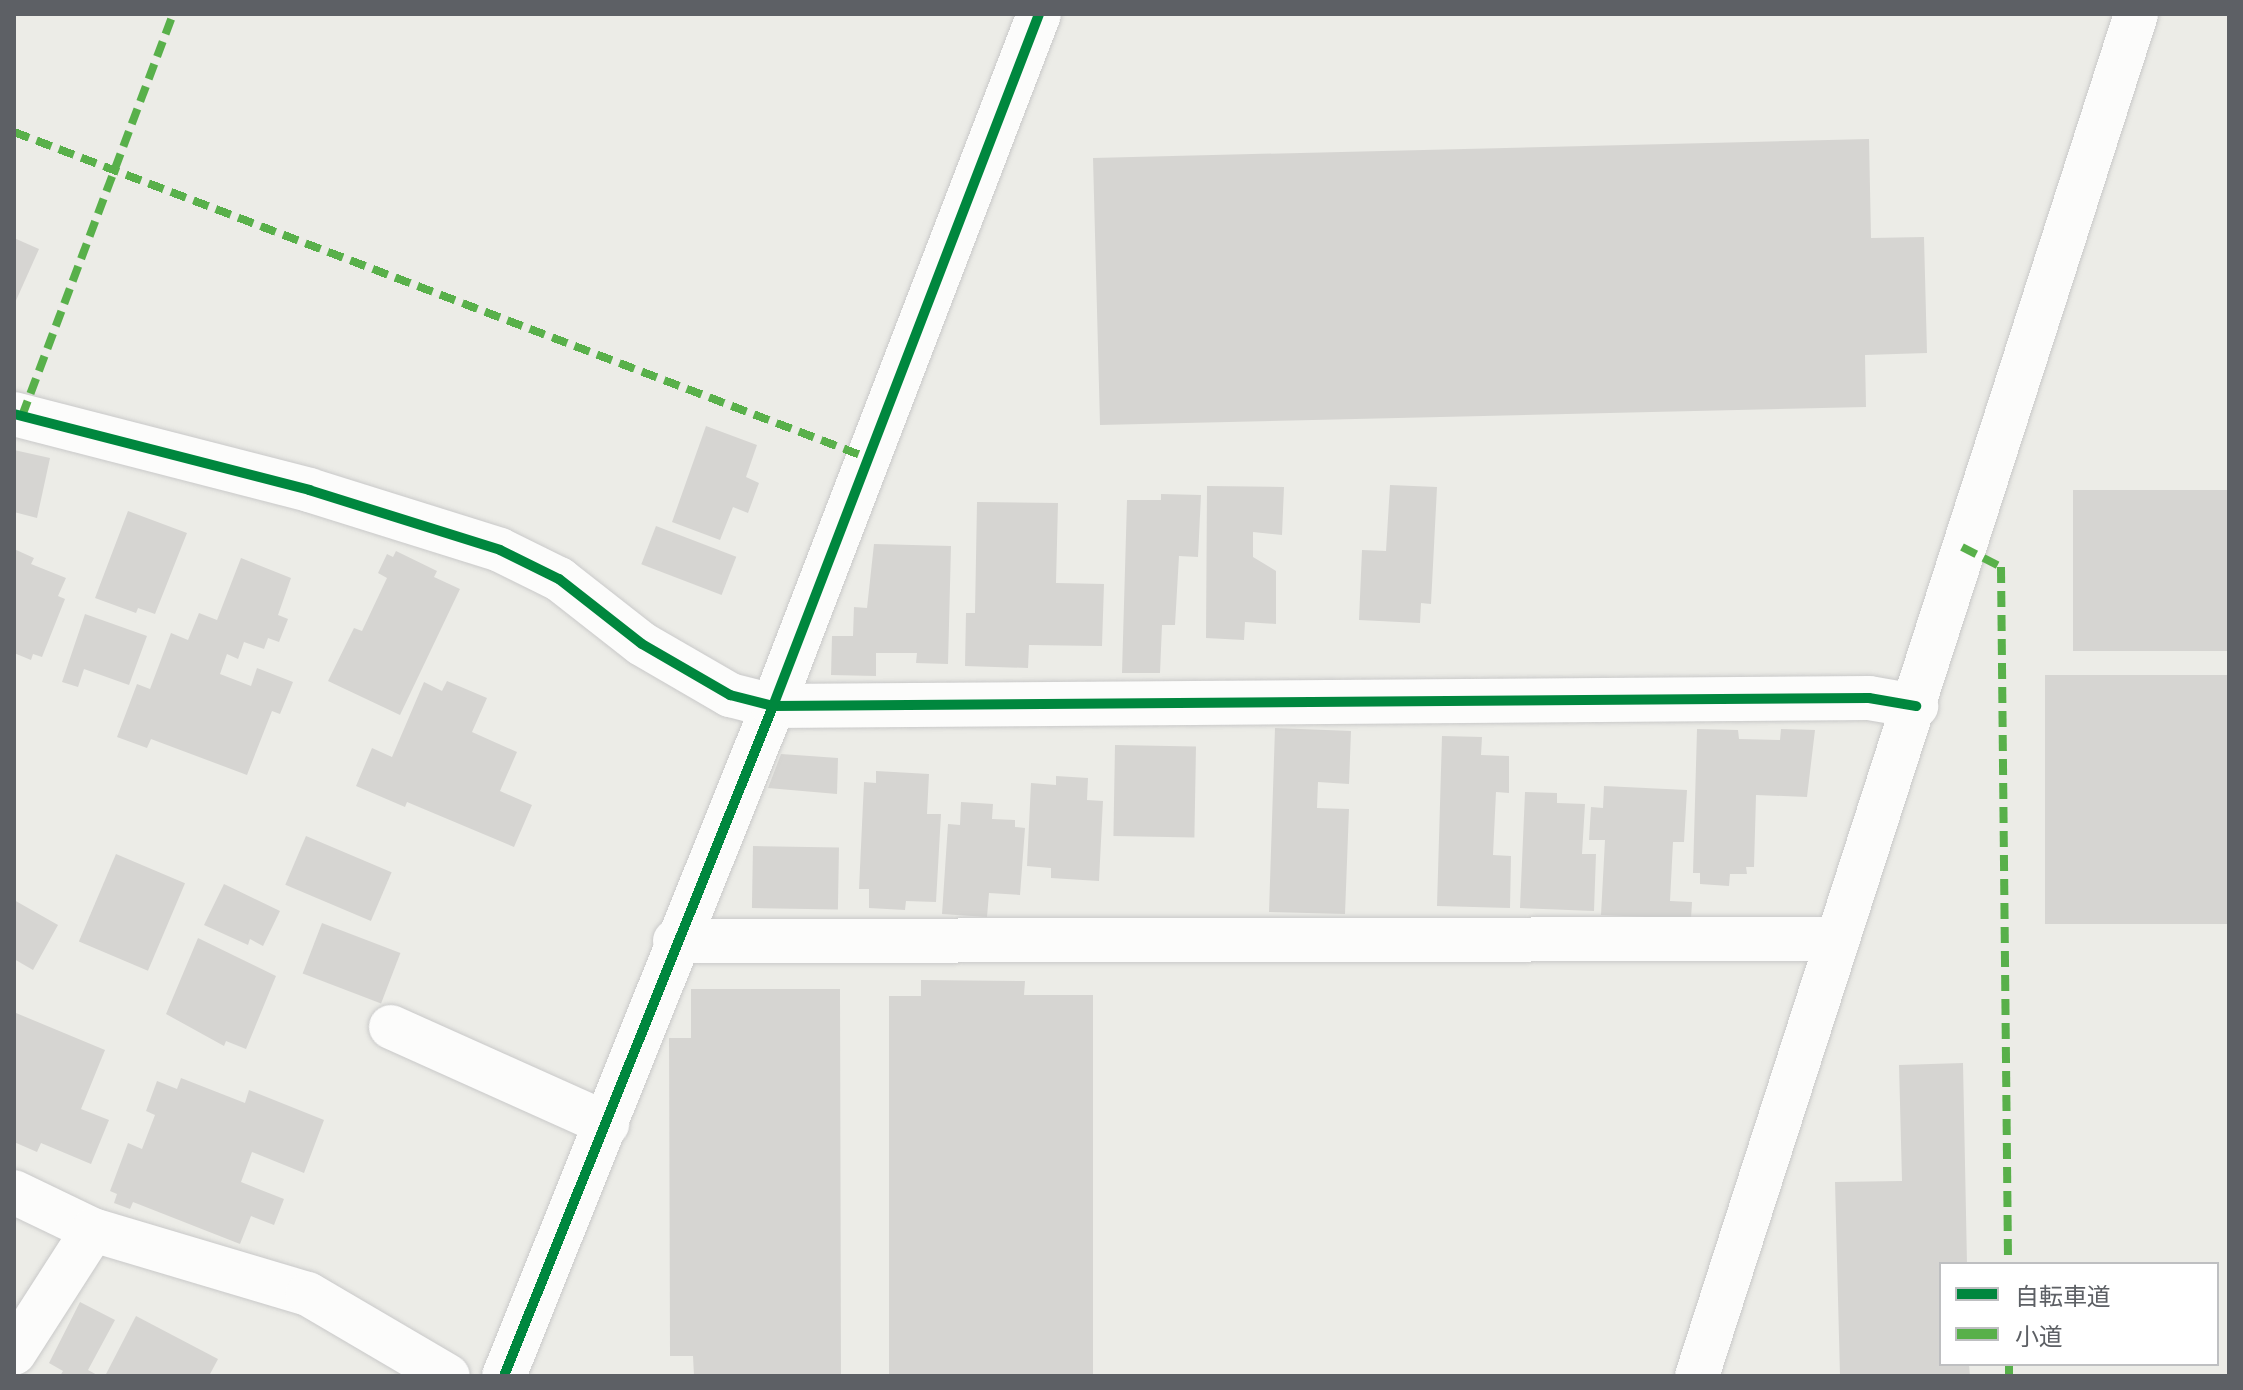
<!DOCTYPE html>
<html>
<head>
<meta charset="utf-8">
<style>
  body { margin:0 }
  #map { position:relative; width:2243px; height:1390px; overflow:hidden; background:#ecece7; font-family:Montserrat,"Noto Sans JP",sans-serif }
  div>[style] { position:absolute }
  .building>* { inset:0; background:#d6d5d2; transform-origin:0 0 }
  .roads { filter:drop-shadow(0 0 2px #c9c9c9) drop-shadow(0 0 2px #c9c9c9) }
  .minor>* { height:44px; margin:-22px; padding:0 22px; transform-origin:22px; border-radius:22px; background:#fcfcfb }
  .quiet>* { height:8px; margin-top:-4px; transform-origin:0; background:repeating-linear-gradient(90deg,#58b04a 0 16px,transparent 0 24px) }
  .cycleway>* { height:10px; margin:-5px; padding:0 5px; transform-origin:5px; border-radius:5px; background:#00873e }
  span { translate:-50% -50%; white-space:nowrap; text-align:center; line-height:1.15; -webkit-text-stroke:6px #fff; paint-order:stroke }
  .frame { position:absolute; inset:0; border:16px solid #5d6065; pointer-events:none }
  .legend { position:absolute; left:1939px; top:1262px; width:280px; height:104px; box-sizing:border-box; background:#fff; border:2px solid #bebfc1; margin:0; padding:10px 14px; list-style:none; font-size:24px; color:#5d6065 }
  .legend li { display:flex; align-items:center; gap:16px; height:40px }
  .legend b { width:40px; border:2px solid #bebfc1 }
</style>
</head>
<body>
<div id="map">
  <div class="building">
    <i style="clip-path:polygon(1869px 139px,1871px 238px,1924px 237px,1927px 353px,1865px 355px,1866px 407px,1100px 425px,1093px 158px)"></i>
    <i style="clip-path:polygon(14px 238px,39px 249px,14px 305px)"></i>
    <i style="clip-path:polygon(706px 426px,757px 445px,746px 477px,759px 483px,748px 513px,733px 507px,720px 540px,672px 522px)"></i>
    <i style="clip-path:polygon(14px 450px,50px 458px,37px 518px,14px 512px)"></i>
    <i style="clip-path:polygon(1390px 485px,1437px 487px,1431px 604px,1421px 603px,1420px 623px,1359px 620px,1362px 550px,1386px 551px)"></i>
    <i style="clip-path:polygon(1207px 486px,1284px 487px,1282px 535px,1253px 532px,1253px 557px,1276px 571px,1276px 624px,1245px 622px,1244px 640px,1206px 638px)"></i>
    <i style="left:2073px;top:490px;width:156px;height:161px"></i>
    <i style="clip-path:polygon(1161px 494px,1201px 495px,1198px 557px,1179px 556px,1175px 625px,1162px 625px,1160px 673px,1122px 673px,1127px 500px,1161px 500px)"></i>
    <i style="clip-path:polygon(977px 502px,1058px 503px,1056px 583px,1104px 584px,1102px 646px,1029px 645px,1028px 668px,965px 666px,966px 613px,975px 613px)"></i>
    <i style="clip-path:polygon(128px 511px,187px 533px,155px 614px,138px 608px,136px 613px,95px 598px)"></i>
    <i style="left:656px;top:526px;width:86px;height:41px;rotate:21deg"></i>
    <i style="clip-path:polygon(874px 544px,951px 546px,948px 664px,916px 663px,917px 653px,876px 653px,876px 676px,831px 675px,832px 636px,853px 636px,854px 607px,867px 608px)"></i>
    <i style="clip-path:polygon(14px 549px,34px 558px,31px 564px,66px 578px,58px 596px,65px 599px,42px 657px,33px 654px,31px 660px,14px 653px)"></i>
    <i style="clip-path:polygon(396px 551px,437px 571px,434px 577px,460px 589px,400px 715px,328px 681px,354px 628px,362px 631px,387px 578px,378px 573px,387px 554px,393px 557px)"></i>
    <i style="clip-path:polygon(241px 558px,291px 578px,278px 615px,288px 619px,279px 642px,268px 638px,264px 649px,244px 642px,238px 659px,227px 654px,220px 674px,251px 686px,257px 668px,293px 682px,280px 714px,272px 711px,247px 775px,151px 739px,147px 748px,117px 737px,137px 684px,150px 689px,171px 633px,188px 640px,199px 613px,217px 620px)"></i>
    <i style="clip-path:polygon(85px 614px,147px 636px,129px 685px,84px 669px,78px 687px,62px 682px)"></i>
    <i style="left:2229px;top:675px;width:249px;height:184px;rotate:90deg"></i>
    <i style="clip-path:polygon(447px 681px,487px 698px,472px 732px,517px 752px,500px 791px,532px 805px,514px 847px,407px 802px,405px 807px,356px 786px,372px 748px,392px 757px,424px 682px,442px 691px)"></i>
    <i style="clip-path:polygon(1275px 728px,1351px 731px,1349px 784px,1318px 782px,1317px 808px,1349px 809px,1345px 914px,1269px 912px)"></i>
    <i style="clip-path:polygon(1697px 729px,1738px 730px,1739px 739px,1780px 740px,1781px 729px,1815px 730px,1807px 797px,1756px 795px,1754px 867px,1746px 867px,1747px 874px,1730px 874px,1729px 886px,1700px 884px,1700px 873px,1693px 873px)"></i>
    <i style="clip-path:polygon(1442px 736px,1482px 737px,1481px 755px,1509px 756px,1509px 793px,1496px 792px,1493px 855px,1511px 856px,1510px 908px,1437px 906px)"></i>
    <i style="left:1115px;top:745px;width:81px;height:91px;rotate:1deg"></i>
    <i style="clip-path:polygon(781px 754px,838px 758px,837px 794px,768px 788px)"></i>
    <i style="clip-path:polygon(876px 771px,929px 774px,927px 814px,941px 814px,936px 902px,906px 901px,905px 910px,869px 908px,869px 889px,859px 889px,864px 782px,876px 783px)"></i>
    <i style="clip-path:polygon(1056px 776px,1088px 778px,1087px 800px,1103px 801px,1099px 881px,1051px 878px,1051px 868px,1027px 866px,1031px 783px,1056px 785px)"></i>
    <i style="clip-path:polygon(1604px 786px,1687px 790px,1684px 842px,1673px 842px,1670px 901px,1692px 902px,1691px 919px,1601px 915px,1605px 840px,1589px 840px,1591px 807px,1603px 808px)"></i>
    <i style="clip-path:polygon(1525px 792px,1557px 793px,1557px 803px,1585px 804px,1582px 854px,1596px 854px,1594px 911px,1520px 908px)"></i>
    <i style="clip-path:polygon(961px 802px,993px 804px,992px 819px,1015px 820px,1015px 827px,1025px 828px,1020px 895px,989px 893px,987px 917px,942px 914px,948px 824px,960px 825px)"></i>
    <i style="left:306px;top:836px;width:93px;height:53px;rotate:23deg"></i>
    <i style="left:753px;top:846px;width:86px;height:62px;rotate:1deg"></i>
    <i style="left:116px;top:854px;width:75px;height:95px;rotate:23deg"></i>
    <i style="clip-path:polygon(224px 884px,280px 911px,263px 946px,250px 939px,248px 945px,204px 925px)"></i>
    <i style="clip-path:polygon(14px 900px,58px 925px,33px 970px,14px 959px)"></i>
    <i style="left:322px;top:923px;width:84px;height:54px;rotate:21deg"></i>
    <i style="clip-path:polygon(198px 938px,276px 976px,246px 1049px,226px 1041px,224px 1046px,166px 1014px)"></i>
    <i style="clip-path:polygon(921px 980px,1025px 981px,1024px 995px,1093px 995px,1093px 1376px,889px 1376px,889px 996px,921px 996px)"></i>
    <i style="clip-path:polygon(691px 989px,840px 989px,841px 1376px,694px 1376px,693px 1356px,670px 1356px,669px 1038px,691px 1038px)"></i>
    <i style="clip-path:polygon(16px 1013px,105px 1050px,81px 1109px,109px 1120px,91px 1164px,41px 1143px,37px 1152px,14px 1142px)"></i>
    <i style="clip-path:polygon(1963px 1063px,1967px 1264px,1941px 1264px,1941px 1364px,1969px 1364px,1970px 1376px,1840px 1376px,1835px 1182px,1902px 1181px,1899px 1065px)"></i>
    <i style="clip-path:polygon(181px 1078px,245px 1103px,249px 1090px,324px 1120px,304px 1173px,252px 1152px,241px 1182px,284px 1199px,274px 1225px,251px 1216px,240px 1244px,133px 1202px,130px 1209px,114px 1203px,117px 1194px,110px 1191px,128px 1143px,142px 1149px,155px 1115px,146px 1111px,157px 1081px,177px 1089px)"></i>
    <i style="clip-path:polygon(80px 1302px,115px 1320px,88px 1370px,99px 1376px,60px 1376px,63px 1371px,49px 1363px)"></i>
    <i style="clip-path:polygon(136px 1316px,218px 1359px,209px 1376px,105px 1376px)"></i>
  </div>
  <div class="roads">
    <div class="minor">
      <i style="left:14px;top:414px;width:305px;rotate:14.4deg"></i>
      <i style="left:309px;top:490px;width:200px;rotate:17.4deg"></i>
      <i style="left:500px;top:550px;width:66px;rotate:26.2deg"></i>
      <i style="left:559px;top:579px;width:105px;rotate:38.1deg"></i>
      <i style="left:642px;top:644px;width:102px;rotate:30.1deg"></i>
      <i style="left:730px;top:695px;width:44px;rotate:14.3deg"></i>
      <i style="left:773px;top:706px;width:1096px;rotate:-0.42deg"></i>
      <i style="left:1869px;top:698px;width:48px;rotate:9.7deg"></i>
      <i style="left:675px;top:941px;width:1162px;rotate:-0.1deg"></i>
      <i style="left:391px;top:1027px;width:237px;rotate:24.2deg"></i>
      <i style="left:14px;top:1192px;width:88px;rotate:25.7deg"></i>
      <i style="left:93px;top:1230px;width:224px;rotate:16.6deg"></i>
      <i style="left:308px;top:1294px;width:162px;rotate:30.4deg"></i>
      <i style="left:14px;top:1353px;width:146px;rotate:-57.3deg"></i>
      <i style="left:504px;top:1376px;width:722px;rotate:-68.12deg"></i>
      <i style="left:773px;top:706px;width:741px;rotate:-68.97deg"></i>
      <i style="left:1697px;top:1376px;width:1431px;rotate:-72.13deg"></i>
    </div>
  </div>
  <div class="quiet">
    <i style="left:14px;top:132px;width:914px;rotate:20.89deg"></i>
    <i style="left:22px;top:416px;width:429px;rotate:-69.4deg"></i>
    <i style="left:1962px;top:547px;width:44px;rotate:27.1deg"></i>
    <i style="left:2001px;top:567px;width:697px;rotate:89.42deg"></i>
    <i style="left:2009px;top:1364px;width:12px;rotate:90deg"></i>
  </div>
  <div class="cycleway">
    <i style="left:14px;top:414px;width:305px;rotate:14.4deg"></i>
    <i style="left:309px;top:490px;width:200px;rotate:17.4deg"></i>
    <i style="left:500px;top:550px;width:66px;rotate:26.2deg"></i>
    <i style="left:559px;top:579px;width:105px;rotate:38.1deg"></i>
    <i style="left:642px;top:644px;width:102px;rotate:30.1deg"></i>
    <i style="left:730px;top:695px;width:44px;rotate:14.3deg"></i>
    <i style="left:773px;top:706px;width:1096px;rotate:-0.42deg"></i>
    <i style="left:1869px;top:698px;width:48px;rotate:9.7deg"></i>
    <i style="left:504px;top:1376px;width:722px;rotate:-68.12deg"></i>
    <i style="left:773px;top:706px;width:741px;rotate:-68.97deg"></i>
  </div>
  <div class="frame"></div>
  <ul class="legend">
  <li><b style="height:10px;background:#00873e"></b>自転車道</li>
  <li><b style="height:10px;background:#58b04a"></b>小道</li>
  </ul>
</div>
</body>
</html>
